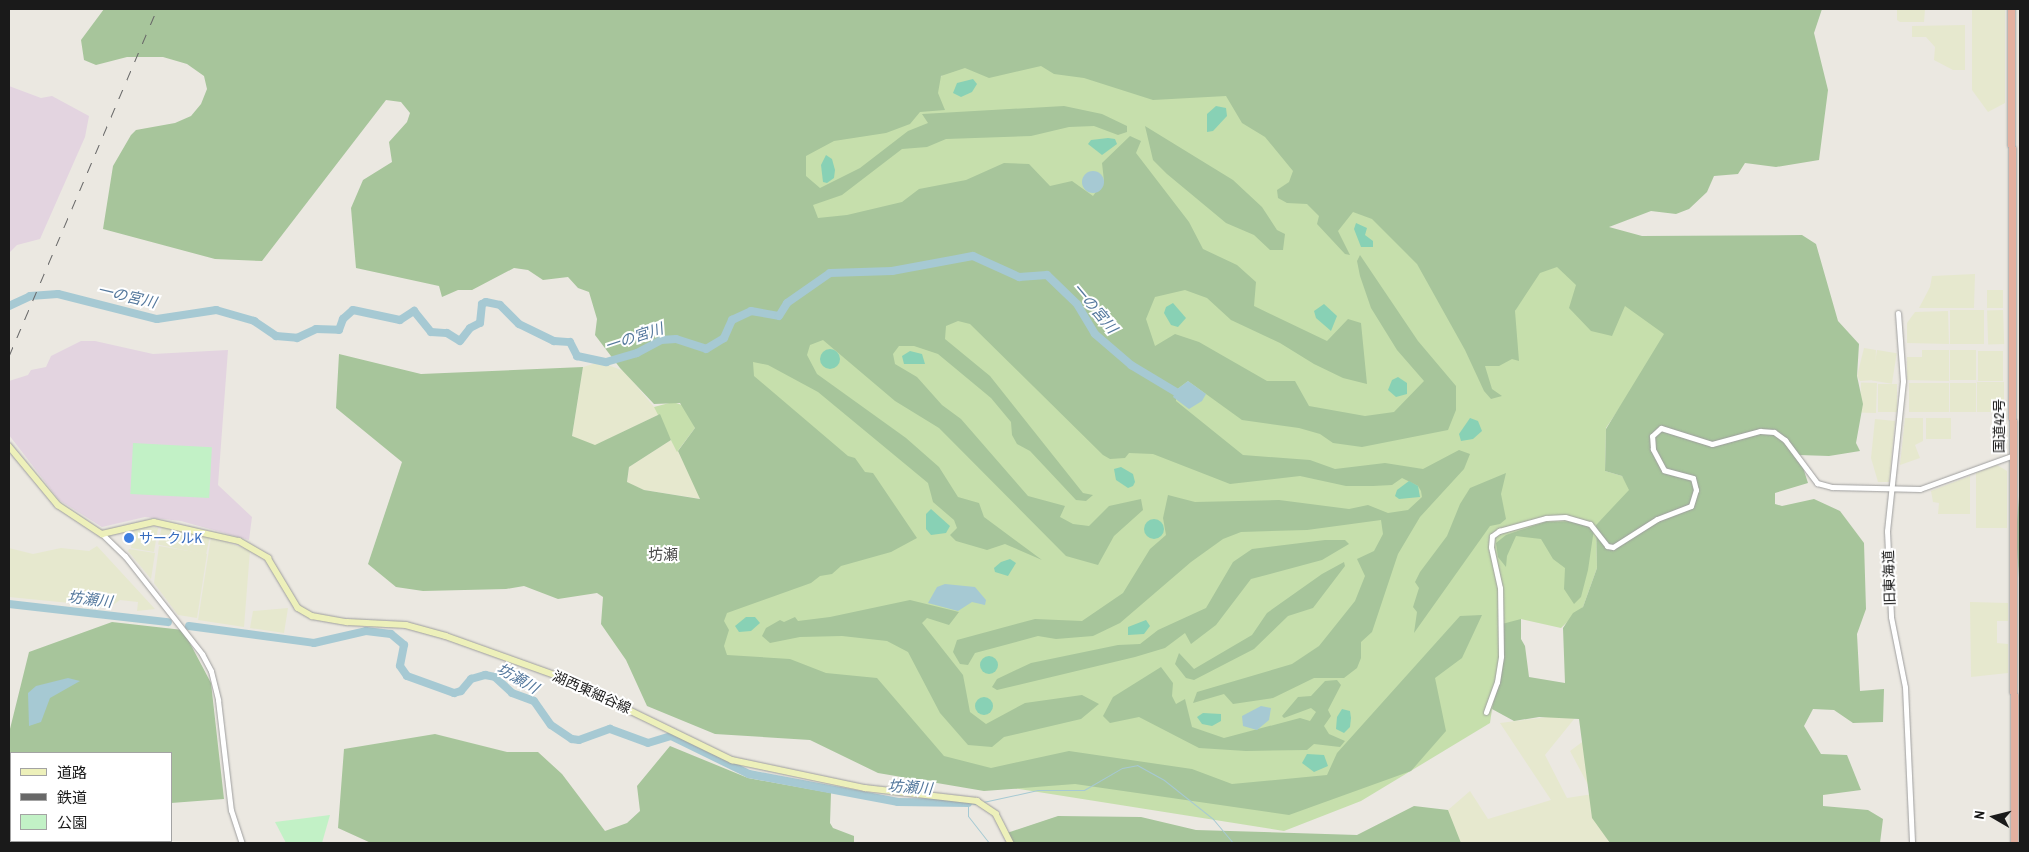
<!DOCTYPE html>
<html>
<head>
<meta charset="utf-8">
<style>
  body { margin:0 }
  #map { position:relative; width:2029px; height:852px; overflow:hidden; background:#ebe8e1; font-family:"Archivo Narrow","Noto Sans JP",sans-serif }
  div>[style] { position:absolute }
  .industrial>* { inset:0; background:#e3d4e0 }
  .farmland>* { inset:0; background:#e6e8ce; transform-origin:0 0 }
  .grass>* { inset:0; background:#c6dfac }
  .forest>* { inset:0; background:#a7c59b }
  .park>* { inset:0; background:#c2f1c6; transform-origin:0 0 }
  .pitch>* { inset:0; background:#88d1b5 }
  .round { border-radius:50% }
  .water>* { inset:0; background:#a6c9d3 }
  .stream>* { height:1px; margin:-0.5px; padding:0 0.5px; transform-origin:0.5px; border-radius:0.5px; background:#a6c9d3 }
  .river>* { height:8px; margin:-4px; padding:0 4px; transform-origin:4px; border-radius:4px; background:#a6c9d3 }
  .roads { filter:drop-shadow(0 0 1px #9e9e9e) drop-shadow(0 0 1px #9e9e9e) }
  .tertiary>* { height:5px; margin:-2.5px; padding:0 2.5px; transform-origin:2.5px; border-radius:2.5px; background:#fff }
  .secondary>* { height:5.5px; margin:-2.75px; padding:0 2.75px; transform-origin:2.75px; border-radius:2.75px; background:#edf0ba }
  .trunk>* { height:7px; margin:-3.5px; padding:0 3.5px; transform-origin:3.5px; border-radius:3.5px; background:#e4b0a0 }
  .rail>* { height:1px; margin-top:-0.5px; transform-origin:0; background:repeating-linear-gradient(90deg,#686868 0 10px,transparent 0 20px) }
  .dots>* { width:14px; height:14px; translate:-50% -50%; box-sizing:border-box; border:2px solid #fff; border-radius:50% }
  span { translate:-50% -50%; white-space:nowrap; text-align:center; line-height:1.15; -webkit-text-stroke:4px #fff; paint-order:stroke }
  .street-label { font-size:14px; color:#1a1a1a }
  .shop-label { font-size:14px; color:#366cbe }
  .left { translate:0 -50%; text-align:left }
  .water-label { font-size:15px; color:#54789d; font-style:italic }
  .neighbourhood-label { font-size:15px; color:#4d4d4d }
  .frame { position:absolute; inset:0; border:10px solid #1a1a1a; pointer-events:none }
  .legend { position:absolute; left:10px; top:752px; width:162px; height:90px; box-sizing:border-box; background:#fff; border:1px solid #a3a3a3; margin:0; padding:6px 9px; list-style:none; font-size:15px; color:#1a1a1a }
  .legend li { display:flex; align-items:center; gap:10px; height:25px }
  .legend b { width:25px; border:1px solid #a3a3a3 }
  .north { position:absolute; left:1969px; top:792px; width:50px; height:50px; -webkit-text-stroke:4px #fff; paint-order:stroke; rotate:278deg; font-size:14px; font-weight:700; line-height:20px; text-align:center; color:#1a1a1a }
  .north::after { content:''; display:block; margin:auto; width:18px; height:22px; background:#1a1a1a; clip-path:polygon(50% 0,100% 100%,50% 72%,0 100%) }
</style>
</head>
<body>
<div id="map">
  <div class="industrial">
    <i style="clip-path:polygon(9px 86px,41px 98px,52px 96px,89px 116px,85px 137px,40px 239px,17px 245px,9px 253px)"></i>
    <i style="clip-path:polygon(81px 341px,95px 341px,153px 354px,228px 350px,218px 485px,252px 517px,249px 540px,181px 521px,145px 517px,102px 527px,59px 500px,9px 435px,9px 381px,28px 375px,31px 370px,46px 367px,51px 356px)"></i>
  </div>
  <div class="farmland">
    <i style="clip-path:polygon(1897px 9px,1925px 9px,1924px 22px,1900px 22px,1897px 20px)"></i>
    <i style="clip-path:polygon(1972px 9px,2005px 9px,2005px 103px,1988px 112px,1972px 90px)"></i>
    <i style="clip-path:polygon(1965px 25px,1965px 70px,1953px 70px,1934px 60px,1935px 47px,1926px 37px,1912px 37px,1912px 26px)"></i>
    <i style="clip-path:polygon(1975px 274px,1974px 308px,1919px 308px,1930px 287px,1932px 276px)"></i>
    <i style="left:1987px;top:290px;width:16px;height:18px"></i>
    <i style="left:1984px;top:310px;width:34px;height:34px;rotate:90deg"></i>
    <i style="left:2003px;top:310px;width:34px;height:16px;rotate:88deg"></i>
    <i style="clip-path:polygon(1948px 311px,1949px 344px,1907px 343px,1907px 323px,1915px 312px)"></i>
    <i style="clip-path:polygon(1864px 348px,1876px 350px,1875px 380px,1860px 381px,1857px 376px)"></i>
    <i style="left:1877px;top:350px;width:20px;height:31px;rotate:9deg"></i>
    <i style="clip-path:polygon(1922px 350px,1949px 350px,1949px 381px,1907px 380px,1907px 357px,1922px 357px)"></i>
    <i style="left:1976px;top:350px;width:30px;height:26px;rotate:90deg"></i>
    <i style="left:1978px;top:351px;width:25px;height:30px"></i>
    <i style="clip-path:polygon(600px 362px,624px 371px,660px 414px,592px 447px,572px 436px,583px 367px)"></i>
    <i style="left:2004px;top:382px;width:30px;height:27px;rotate:90deg"></i>
    <i style="left:1877px;top:383px;width:30px;height:16px;rotate:92deg"></i>
    <i style="left:1909px;top:383px;width:40px;height:29px"></i>
    <i style="left:1950px;top:383px;width:26px;height:29px"></i>
    <i style="left:1878px;top:384px;width:19px;height:28px"></i>
    <i style="clip-path:polygon(1905px 418px,1923px 418px,1923px 441px,1915px 445px,1920px 458px,1900px 465px)"></i>
    <i style="left:1926px;top:418px;width:25px;height:21px"></i>
    <i style="clip-path:polygon(1875px 419px,1895px 421px,1889px 482px,1878px 482px,1871px 458px)"></i>
    <i style="clip-path:polygon(671px 440px,678px 451px,702px 499px,644px 490px,627px 483px,629px 467px)"></i>
    <i style="clip-path:polygon(1997px 465px,2007px 471px,2007px 528px,1976px 528px,1976px 473px)"></i>
    <i style="clip-path:polygon(1970px 476px,1970px 514px,1938px 514px,1939px 503px,1933px 502px,1931px 491px)"></i>
    <i style="clip-path:polygon(145px 525px,158px 528px,154px 552px,131px 548px,134px 527px)"></i>
    <i style="left:162px;top:526px;width:49px;height:19px;rotate:12deg"></i>
    <i style="clip-path:polygon(211px 537px,250px 550px,244px 627px,198px 620px)"></i>
    <i style="clip-path:polygon(97px 546px,155px 609px,137px 611px,138px 602px,120px 600px,110px 607px,9px 597px,9px 548px,33px 554px,61px 548px,89px 551px)"></i>
    <i style="clip-path:polygon(159px 546px,207px 554px,197px 618px,178px 615px,154px 583px)"></i>
    <i style="clip-path:polygon(129px 549px,155px 553px,151px 579px,128px 551px)"></i>
    <i style="clip-path:polygon(1970px 602px,2008px 603px,2008px 621px,1997px 621px,1997px 643px,2008px 644px,2008px 673px,1971px 677px)"></i>
    <i style="clip-path:polygon(288px 608px,284px 633px,250px 628px,253px 611px)"></i>
    <i style="clip-path:polygon(1579px 713px,1545px 755px,1567px 798px,1593px 794px,1570px 751px,1593px 734px,1646px 843px,1457px 843px,1448px 810px,1470px 791px,1488px 819px,1551px 800px,1500px 723px)"></i>
  </div>
  <div class="grass">
    <i style="clip-path:polygon(1064px 56px,1233px 86px,1515px 311px,1532px 267px,1602px 267px,1669px 334px,1606px 428px,1605px 471px,1622px 476px,1631px 491px,1596px 525px,1597px 568px,1583px 607px,1561px 628px,1521px 619px,1517px 649px,1492px 709px,1490px 723px,1361px 801px,1284px 831px,987px 784px,697px 652px,746px 400px,774px 153px,930px 88px,952px 65px)"></i>
    <i style="clip-path:polygon(673px 402px,682px 405px,689px 413px,695px 428px,677px 452px,654px 407px)"></i>
  </div>
  <div class="forest">
    <i style="clip-path:polygon(104px 9px,1822px 9px,1814px 33px,1828px 90px,1819px 160px,1776px 167px,1745px 163px,1738px 174px,1714px 176px,1707px 192px,1689px 209px,1676px 214px,1651px 211px,1609px 227px,1642px 236px,1802px 235px,1816px 244px,1838px 321px,1859px 344px,1857px 376px,1863px 404px,1856px 443px,1860px 451px,1829px 456px,1799px 455px,1808px 483px,1775px 493px,1775px 504px,1782px 506px,1814px 499px,1840px 511px,1864px 543px,1866px 609px,1857px 634px,1860px 691px,1884px 689px,1883px 722px,1853px 723px,1834px 710px,1813px 709px,1804px 726px,1821px 754px,1847px 755px,1861px 790px,1823px 795px,1823px 806px,1868px 810px,1883px 819px,1880px 843px,1610px 843px,1592px 818px,1579px 719px,1539px 717px,1514px 721px,1492px 709px,1504px 656px,1502px 624px,1521px 619px,1521px 639px,1525px 646px,1529px 677px,1565px 683px,1563px 628px,1573px 613px,1583px 607px,1597px 568px,1596px 525px,1629px 490px,1622px 476px,1605px 471px,1606px 429px,1664px 334px,1625px 306px,1612px 336px,1591px 331px,1569px 308px,1576px 285px,1557px 267px,1540px 273px,1515px 311px,1519px 361px,1512px 359px,1499px 366px,1485px 366px,1492px 389px,1502px 396px,1491px 399px,1484px 391px,1465px 350px,1417px 264px,1372px 219px,1353px 212px,1338px 231px,1350px 255px,1345px 254px,1317px 224px,1319px 216px,1307px 204px,1287px 203px,1278px 198px,1277px 190px,1289px 182px,1293px 171px,1265px 137px,1242px 123px,1226px 96px,1153px 100px,1084px 78px,1054px 74px,1041px 66px,989px 78px,965px 68px,941px 76px,938px 93px,945px 110px,920px 112px,910px 124px,886px 133px,834px 141px,806px 156px,806px 176px,820px 188px,860px 168px,908px 131px,928px 123px,922px 114px,1064px 106px,1102px 114px,1127px 126px,1127px 132px,1118px 135px,1094px 126px,1069px 127px,1031px 136px,946px 139px,927px 147px,902px 149px,842px 195px,813px 205px,818px 218px,847px 215px,902px 202px,919px 189px,966px 180px,1004px 163px,1029px 164px,1050px 186px,1072px 181px,1093px 196px,1104px 181px,1102px 163px,1130px 136px,1141px 141px,1136px 153px,1189px 222px,1203px 249px,1237px 265px,1256px 282px,1254px 306px,1327px 341px,1348px 319px,1361px 323px,1367px 384px,1343px 378px,1314px 364px,1280px 343px,1231px 320px,1207px 298px,1185px 290px,1155px 297px,1146px 319px,1155px 346px,1175px 334px,1199px 342px,1267px 381px,1295px 381px,1309px 406px,1365px 416px,1394px 412px,1424px 381px,1397px 350px,1371px 308px,1360px 276px,1357px 261px,1360px 255px,1418px 341px,1456px 386px,1456px 410px,1448px 430px,1362px 447px,1333px 443px,1320px 434px,1299px 428px,1242px 420px,1188px 381px,1176px 390px,1176px 401px,1243px 455px,1310px 460px,1335px 469px,1385px 463px,1423px 469px,1459px 450px,1470px 454px,1464px 469px,1420px 517px,1398px 554px,1372px 632px,1361px 642px,1361px 658px,1357px 668px,1344px 678px,1314px 678px,1273px 698px,1233px 704px,1224px 694px,1193px 703px,1197px 692px,1292px 664px,1319px 646px,1355px 601px,1365px 576px,1357px 559px,1374px 551px,1383px 534px,1381px 520px,1307px 530px,1241px 532px,1223px 539px,1191px 562px,1120px 623px,1093px 636px,1056px 639px,1038px 636px,975px 653px,968px 665px,960px 664px,953px 652px,957px 640px,1035px 619px,1082px 621px,1123px 593px,1150px 549px,1166px 535px,1163px 518px,1168px 495px,1195px 502px,1279px 500px,1349px 509px,1368px 505px,1388px 513px,1408px 510px,1422px 497px,1421px 491px,1418px 486px,1402px 478px,1392px 485px,1373px 486px,1346px 486px,1300px 476px,1230px 484px,1153px 454px,1129px 453px,1125px 458px,1110px 459px,1103px 455px,970px 324px,958px 321px,946px 326px,945px 339px,990px 376px,1083px 493px,1093px 495px,1086px 501px,1076px 500px,1030px 451px,1017px 444px,1012px 435px,1011px 422px,991px 398px,938px 354px,914px 346px,899px 346px,893px 354px,895px 364px,917px 377px,942px 405px,961px 419px,1028px 496px,1065px 506px,1060px 517px,1073px 524px,1089px 526px,1109px 506px,1141px 499px,1143px 510px,1114px 536px,1098px 565px,1066px 556px,939px 428px,895px 401px,823px 340px,810px 345px,807px 355px,817px 374px,906px 438px,939px 467px,958px 497px,979px 503px,984px 517px,1042px 560px,1005px 544px,987px 550px,956px 541px,950px 535px,957px 528px,954px 520px,933px 502px,928px 483px,818px 392px,768px 365px,753px 362px,754px 376px,848px 456px,855px 458px,865px 472px,873px 473px,917px 538px,891px 552px,841px 566px,832px 574px,820px 576px,811px 583px,727px 613px,724px 621px,729px 630px,724px 646px,727px 655px,790px 659px,826px 673px,877px 678px,944px 756px,991px 768px,1069px 751px,1192px 769px,1232px 784px,1327px 775px,1337px 753px,1460px 616px,1482px 615px,1462px 658px,1435px 678px,1446px 731px,1411px 771px,1289px 815px,1075px 784px,984px 791px,878px 773px,810px 740px,715px 734px,647px 706px,626px 660px,601px 624px,603px 597px,597px 593px,558px 599px,524px 586px,506px 589px,423px 591px,396px 587px,368px 564px,402px 462px,336px 408px,339px 354px,421px 374px,583px 367px,572px 436px,595px 445px,660px 414px,671px 440px,629px 467px,627px 482px,644px 490px,700px 499px,678px 451px,695px 428px,680px 403px,654px 404px,620px 368px,595px 335px,597px 319px,589px 292px,578px 288px,568px 277px,543px 280px,528px 270px,514px 268px,472px 290px,458px 290px,442px 297px,439px 286px,356px 268px,351px 208px,363px 180px,392px 162px,389px 142px,407px 122px,410px 113px,401px 102px,386px 100px,262px 261px,215px 259px,103px 229px,113px 166px,131px 135px,136px 130px,175px 123px,191px 116px,201px 104px,207px 89px,204px 76px,187px 64px,163px 57px,127px 57px,96px 65px,84px 60px,81px 40px)"></i>
    <i style="clip-path:polygon(1145px 126px,1233px 180px,1262px 207px,1277px 230px,1285px 234px,1283px 250px,1270px 250px,1254px 235px,1226px 223px,1167px 174px,1153px 160px)"></i>
    <i style="clip-path:polygon(1506px 473px,1501px 494px,1506px 519px,1500px 524px,1490px 526px,1414px 633px,1417px 612px,1413px 607px,1419px 588px,1415px 582px,1420px 572px,1447px 536px,1460px 504px,1470px 488px)"></i>
    <i style="clip-path:polygon(2020px 484px,2020px 592px,2016px 534px)"></i>
    <i style="clip-path:polygon(1583px 521px,1594px 529px,1588px 570px,1581px 597px,1574px 604px,1564px 589px,1565px 568px,1553px 559px,1541px 539px,1516px 536px,1507px 556px,1506px 567px,1498px 557px,1496px 543px,1506px 535px,1545px 522px)"></i>
    <i style="clip-path:polygon(1325px 540px,1345px 540px,1349px 544px,1322px 560px,1251px 579px,1216px 625px,1191px 644px,1185px 633px,1165px 648px,1135px 657px,997px 690px,992px 687px,997px 679px,1031px 663px,1118px 645px,1140px 644px,1158px 630px,1206px 608px,1233px 562px,1252px 549px)"></i>
    <i style="clip-path:polygon(1344px 562px,1345px 566px,1313px 608px,1288px 616px,1254px 649px,1194px 680px,1186px 678px,1175px 664px,1179px 653px,1194px 669px,1252px 635px,1267px 613px,1322px 574px)"></i>
    <i style="clip-path:polygon(910px 600px,959px 612px,949px 625px,927px 618px,922px 623px,963px 675px,970px 712px,986px 724px,1025px 703px,1082px 695px,1099px 704px,1081px 719px,1004px 737px,992px 747px,968px 745px,940px 713px,908px 652px,887px 641px,842px 636px,800px 637px,770px 643px,762px 636px,766px 628px,780px 620px,784px 622px,795px 617px,798px 621px,830px 617px)"></i>
    <i style="clip-path:polygon(112px 622px,183px 630px,211px 683px,224px 799px,171px 803px,171px 753px,11px 753px,11px 760px,9px 759px,9px 733px,29px 652px)"></i>
    <i style="clip-path:polygon(1161px 667px,1173px 683px,1172px 696px,1176px 704px,1185px 699px,1192px 727px,1224px 738px,1300px 718px,1310px 721px,1316px 712px,1311px 708px,1284px 718px,1282px 716px,1298px 697px,1311px 696px,1325px 681px,1337px 680px,1341px 685px,1328px 710px,1331px 716px,1324px 726px,1329px 734px,1345px 741px,1340px 747px,1314px 744px,1307px 750px,1246px 751px,1199px 748px,1139px 717px,1110px 723px,1103px 716px,1113px 697px)"></i>
    <i style="clip-path:polygon(435px 734px,507px 752px,538px 752px,562px 774px,605px 831px,627px 823px,640px 811px,637px 786px,670px 746px,748px 778px,831px 793px,830px 823px,833px 828px,854px 836px,854px 843px,371px 843px,338px 828px,344px 749px)"></i>
    <i style="clip-path:polygon(1414px 806px,1448px 810px,1461px 843px,1011px 843px,1007px 833px,1058px 816px,1141px 817px,1196px 830px,1357px 835px)"></i>
  </div>
  <div class="park">
    <i style="left:133px;top:443px;width:79px;height:51px;rotate:3deg"></i>
    <i style="clip-path:polygon(330px 815px,322px 843px,286px 843px,275px 822px)"></i>
  </div>
  <div class="pitch">
    <i style="clip-path:polygon(973px 79px,977px 84px,972px 92px,961px 97px,953px 93px,957px 83px)"></i>
    <i style="clip-path:polygon(1216px 106px,1226px 108px,1227px 116px,1213px 131px,1207px 132px,1207px 114px)"></i>
    <i style="clip-path:polygon(1108px 138px,1115px 139px,1117px 144px,1102px 155px,1088px 144px,1091px 140px)"></i>
    <i style="clip-path:polygon(826px 155px,832px 159px,835px 170px,834px 178px,827px 183px,823px 182px,821px 165px)"></i>
    <i style="clip-path:polygon(1356px 223px,1367px 228px,1365px 235px,1373px 241px,1373px 247px,1361px 247px,1354px 229px)"></i>
    <i style="clip-path:polygon(1173px 303px,1186px 318px,1178px 327px,1171px 325px,1164px 313px,1166px 307px)"></i>
    <i style="clip-path:polygon(1324px 304px,1337px 316px,1331px 331px,1316px 318px,1314px 311px)"></i>
    <i class="round" style="left:820px;top:349px;width:20px;height:20px"></i>
    <i style="clip-path:polygon(910px 351px,922px 354px,925px 364px,904px 364px,902px 356px)"></i>
    <i style="clip-path:polygon(1398px 377px,1407px 383px,1407px 394px,1396px 397px,1388px 390px,1392px 380px)"></i>
    <i style="clip-path:polygon(1470px 418px,1478px 421px,1482px 431px,1473px 439px,1461px 441px,1459px 434px)"></i>
    <i style="clip-path:polygon(1121px 467px,1133px 474px,1135px 482px,1133px 486px,1128px 488px,1116px 480px,1114px 469px)"></i>
    <i style="clip-path:polygon(1409px 481px,1418px 486px,1420px 497px,1399px 499px,1395px 496px,1397px 490px)"></i>
    <i style="clip-path:polygon(931px 509px,950px 526px,946px 533px,931px 535px,926px 529px,926px 514px)"></i>
    <i class="round" style="left:1144px;top:519px;width:20px;height:20px"></i>
    <i style="clip-path:polygon(1010px 559px,1016px 563px,1008px 576px,995px 572px,994px 568px,1001px 562px)"></i>
    <i style="clip-path:polygon(746px 617px,755px 617px,760px 623px,751px 631px,739px 632px,735px 626px)"></i>
    <i style="clip-path:polygon(1146px 620px,1150px 626px,1144px 634px,1128px 635px,1128px 627px)"></i>
    <i class="round" style="left:980px;top:656px;width:18px;height:18px"></i>
    <i class="round" style="left:975px;top:697px;width:18px;height:18px"></i>
    <i style="clip-path:polygon(1342px 709px,1350px 711px,1351px 718px,1350px 727px,1344px 733px,1336px 729px,1337px 717px)"></i>
    <i style="clip-path:polygon(1203px 713px,1221px 714px,1221px 721px,1212px 726px,1202px 724px,1197px 717px)"></i>
    <i style="clip-path:polygon(1307px 754px,1324px 755px,1328px 766px,1314px 772px,1302px 763px)"></i>
  </div>
  <div class="water">
    <i class="round" style="left:1082px;top:171px;width:22px;height:22px"></i>
    <i style="clip-path:polygon(1188px 381px,1206px 394px,1202px 401px,1189px 409px,1173px 397px,1176px 390px)"></i>
    <i style="clip-path:polygon(945px 584px,975px 587px,986px 600px,985px 605px,972px 602px,958px 611px,928px 603px,937px 587px)"></i>
    <i style="clip-path:polygon(68px 678px,80px 681px,50px 698px,41px 722px,29px 726px,28px 693px,36px 686px)"></i>
    <i style="clip-path:polygon(1261px 706px,1271px 708px,1269px 720px,1257px 730px,1243px 726px,1242px 716px)"></i>
  </div>
  <div class="stream">
    <i style="left:983px;top:802px;width:56px;rotate:-12.3deg"></i>
    <i style="left:1038px;top:790px;width:46px"></i>
    <i style="left:1084px;top:790px;width:44px;rotate:-30.1deg"></i>
    <i style="left:1122px;top:768px;width:15px;rotate:-11deg"></i>
    <i style="left:1137px;top:765px;width:31px;rotate:29deg"></i>
    <i style="left:1164px;top:780px;width:63px;rotate:38.5deg"></i>
    <i style="left:1213px;top:819px;width:31px;rotate:50deg"></i>
    <i style="left:975px;top:804px;width:7px;rotate:-172deg"></i>
    <i style="left:968px;top:803px;width:13px;rotate:90deg"></i>
    <i style="left:968px;top:816px;width:34px;rotate:52deg"></i>
  </div>
  <div class="river">
    <i style="left:9px;top:306px;width:23px;rotate:-25deg"></i>
    <i style="left:30px;top:296px;width:28px;rotate:-4deg"></i>
    <i style="left:58px;top:294px;width:102px;rotate:14.2deg"></i>
    <i style="left:157px;top:319px;width:60px;rotate:-8.7deg"></i>
    <i style="left:216px;top:310px;width:40px;rotate:16deg"></i>
    <i style="left:254px;top:321px;width:27px;rotate:34deg"></i>
    <i style="left:276px;top:336px;width:21px;rotate:5deg"></i>
    <i style="left:297px;top:338px;width:21px;rotate:-25deg"></i>
    <i style="left:316px;top:329px;width:23px;rotate:2deg"></i>
    <i style="left:339px;top:330px;width:12px;rotate:-70deg"></i>
    <i style="left:343px;top:319px;width:13px;rotate:-42deg"></i>
    <i style="left:353px;top:310px;width:48px;rotate:12deg"></i>
    <i style="left:400px;top:320px;width:17px;rotate:-33deg"></i>
    <i style="left:414px;top:311px;width:27px;rotate:51deg"></i>
    <i style="left:431px;top:332px;width:16px;rotate:4deg"></i>
    <i style="left:447px;top:333px;width:15px;rotate:32deg"></i>
    <i style="left:460px;top:341px;width:16px;rotate:-52deg"></i>
    <i style="left:470px;top:328px;width:11px;rotate:-27deg"></i>
    <i style="left:480px;top:323px;width:19px;rotate:-84deg"></i>
    <i style="left:482px;top:304px;width:4px;rotate:-27deg"></i>
    <i style="left:486px;top:302px;width:14px;rotate:12deg"></i>
    <i style="left:500px;top:305px;width:27px;rotate:45deg"></i>
    <i style="left:519px;top:324px;width:39px;rotate:26deg"></i>
    <i style="left:554px;top:341px;width:16px;rotate:4deg"></i>
    <i style="left:570px;top:342px;width:16px;rotate:63deg"></i>
    <i style="left:577px;top:356px;width:30px;rotate:12deg"></i>
    <i style="left:606px;top:362px;width:32px;rotate:-16deg"></i>
    <i style="left:637px;top:353px;width:27px;rotate:-28deg"></i>
    <i style="left:661px;top:340px;width:15px;rotate:-4deg"></i>
    <i style="left:676px;top:339px;width:32px;rotate:18deg"></i>
    <i style="left:706px;top:349px;width:21px;rotate:-31deg"></i>
    <i style="left:724px;top:338px;width:20px;rotate:-66deg"></i>
    <i style="left:732px;top:320px;width:21px;rotate:-25deg"></i>
    <i style="left:751px;top:311px;width:28px;rotate:10deg"></i>
    <i style="left:779px;top:316px;width:15px;rotate:-58deg"></i>
    <i style="left:787px;top:303px;width:52px;rotate:-34.9deg"></i>
    <i style="left:830px;top:273px;width:62px;rotate:-1.8deg"></i>
    <i style="left:892px;top:271px;width:82px;rotate:-10.5deg"></i>
    <i style="left:973px;top:256px;width:51px;rotate:24.5deg"></i>
    <i style="left:1019px;top:277px;width:28px;rotate:-4deg"></i>
    <i style="left:1047px;top:275px;width:42px;rotate:44deg"></i>
    <i style="left:1077px;top:304px;width:35px;rotate:59deg"></i>
    <i style="left:1095px;top:334px;width:48px;rotate:40.7deg"></i>
    <i style="left:1131px;top:365px;width:52px;rotate:31deg"></i>
    <i style="left:9px;top:604px;width:160px;rotate:6.5deg"></i>
    <i style="left:189px;top:626px;width:126px;rotate:7.7deg"></i>
    <i style="left:314px;top:643px;width:53px;rotate:-13deg"></i>
    <i style="left:366px;top:631px;width:25px;rotate:7deg"></i>
    <i style="left:391px;top:634px;width:17px;rotate:40deg"></i>
    <i style="left:404px;top:645px;width:21px;rotate:101deg"></i>
    <i style="left:400px;top:666px;width:12px;rotate:55deg"></i>
    <i style="left:407px;top:676px;width:50px;rotate:19.9deg"></i>
    <i style="left:454px;top:693px;width:7px;rotate:-16deg"></i>
    <i style="left:461px;top:691px;width:16px;rotate:-50deg"></i>
    <i style="left:471px;top:679px;width:15px;rotate:-16deg"></i>
    <i style="left:485px;top:675px;width:10px;rotate:11deg"></i>
    <i style="left:495px;top:677px;width:23px;rotate:43deg"></i>
    <i style="left:512px;top:693px;width:23px;rotate:20deg"></i>
    <i style="left:534px;top:701px;width:29px;rotate:55deg"></i>
    <i style="left:551px;top:725px;width:25px;rotate:34deg"></i>
    <i style="left:572px;top:739px;width:7px;rotate:8deg"></i>
    <i style="left:579px;top:740px;width:33px;rotate:-20deg"></i>
    <i style="left:610px;top:729px;width:40px;rotate:20.2deg"></i>
    <i style="left:648px;top:743px;width:24px;rotate:-17deg"></i>
    <i style="left:671px;top:736px;width:87px;rotate:26deg"></i>
    <i style="left:749px;top:774px;width:152px;rotate:10.6deg"></i>
    <i style="left:898px;top:802px;width:70px;rotate:0.8deg"></i>
  </div>
  <div class="roads">
    <div class="tertiary">
      <i style="left:1898px;top:313px;width:68px;rotate:85.8deg"></i>
      <i style="left:1903px;top:381px;width:151px;rotate:96.1deg"></i>
      <i style="left:1887px;top:531px;width:86px;rotate:87.3deg"></i>
      <i style="left:1891px;top:617px;width:71px;rotate:78.7deg"></i>
      <i style="left:1905px;top:687px;width:156px;rotate:87.4deg"></i>
      <i style="left:102px;top:534px;width:32px;rotate:44deg"></i>
      <i style="left:125px;top:556px;width:125px;rotate:51.8deg"></i>
      <i style="left:202px;top:654px;width:19px;rotate:62deg"></i>
      <i style="left:211px;top:671px;width:30px;rotate:76deg"></i>
      <i style="left:218px;top:700px;width:111px;rotate:83.3deg"></i>
      <i style="left:231px;top:810px;width:35px;rotate:72deg"></i>
      <i style="left:1486px;top:712px;width:32px;rotate:-70deg"></i>
      <i style="left:1497px;top:682px;width:26px;rotate:-81deg"></i>
      <i style="left:1501px;top:656px;width:68px;rotate:-90.8deg"></i>
      <i style="left:1500px;top:588px;width:42px;rotate:-102.4deg"></i>
      <i style="left:1491px;top:547px;width:11px;rotate:-85deg"></i>
      <i style="left:1492px;top:536px;width:9px;rotate:-36deg"></i>
      <i style="left:1499px;top:531px;width:49px;rotate:-15.5deg"></i>
      <i style="left:1546px;top:518px;width:19px;rotate:-3deg"></i>
      <i style="left:1565px;top:517px;width:26px;rotate:16deg"></i>
      <i style="left:1590px;top:524px;width:28px;rotate:52deg"></i>
      <i style="left:1607px;top:546px;width:6px;rotate:9deg"></i>
      <i style="left:1613px;top:547px;width:52px;rotate:-32.5deg"></i>
      <i style="left:1657px;top:519px;width:36px;rotate:-21deg"></i>
      <i style="left:1691px;top:506px;width:17px;rotate:-73deg"></i>
      <i style="left:1696px;top:490px;width:12px;rotate:-104deg"></i>
      <i style="left:1693px;top:478px;width:30px;rotate:-165deg"></i>
      <i style="left:1664px;top:470px;width:24px;rotate:-118deg"></i>
      <i style="left:1653px;top:449px;width:13px;rotate:-94deg"></i>
      <i style="left:1652px;top:436px;width:12px;rotate:-42deg"></i>
      <i style="left:1661px;top:428px;width:53px;rotate:17.4deg"></i>
      <i style="left:1712px;top:444px;width:50px;rotate:-15.2deg"></i>
      <i style="left:1760px;top:431px;width:14px;rotate:4deg"></i>
      <i style="left:1774px;top:432px;width:14px;rotate:36deg"></i>
      <i style="left:1785px;top:440px;width:54px;rotate:53.3deg"></i>
      <i style="left:1817px;top:483px;width:16px;rotate:15deg"></i>
      <i style="left:1832px;top:487px;width:88px;rotate:1.3deg"></i>
      <i style="left:1920px;top:489px;width:97px;rotate:-19.9deg"></i>
      <i style="left:9px;top:838px;width:2px;rotate:27deg"></i>
      <i style="left:18px;top:841px;width:9px;rotate:13deg"></i>
    </div>
    <div class="secondary">
      <i style="left:9px;top:446px;width:77px;rotate:50.3deg"></i>
      <i style="left:58px;top:505px;width:53px;rotate:33.4deg"></i>
      <i style="left:102px;top:534px;width:53px;rotate:-13deg"></i>
      <i style="left:154px;top:522px;width:87px;rotate:12.6deg"></i>
      <i style="left:239px;top:541px;width:34px;rotate:30deg"></i>
      <i style="left:268px;top:558px;width:58px;rotate:59deg"></i>
      <i style="left:298px;top:608px;width:16px;rotate:30deg"></i>
      <i style="left:312px;top:616px;width:36px;rotate:10deg"></i>
      <i style="left:347px;top:622px;width:59px;rotate:2.9deg"></i>
      <i style="left:406px;top:625px;width:41px;rotate:15.4deg"></i>
      <i style="left:446px;top:636px;width:124px;rotate:19.7deg"></i>
      <i style="left:563px;top:678px;width:188px;rotate:25.9deg"></i>
      <i style="left:732px;top:760px;width:136px;rotate:11.9deg"></i>
      <i style="left:865px;top:788px;width:113px;rotate:6.6deg"></i>
      <i style="left:977px;top:801px;width:23px;rotate:34deg"></i>
      <i style="left:996px;top:814px;width:33px;rotate:63deg"></i>
    </div>
    <div class="trunk">
      <i style="left:2011px;top:9px;width:834px;rotate:89.79deg"></i>
    </div>
  </div>
  <div class="rail">
    <i style="left:9px;top:356px;width:377px;rotate:-66.9deg"></i>
  </div>
  <div class="dots">
    <i style="left:129px;top:538px;background:#3f7fe0"></i>
  </div>
  <div class="street-label">
    <span style="left:1999px;top:426px;rotate:-90deg">国道42号</span>
    <span style="left:1889px;top:578px;rotate:-92deg">旧東海道</span>
    <span style="left:592px;top:692px;rotate:24deg">湖西東細谷線</span>
  </div>
  <div class="shop-label">
    <span class="left" style="left:139px;top:538px">サークルK</span>
  </div>
  <div class="water-label">
    <span style="left:127px;top:296px;rotate:13deg">一の宮川</span>
    <span style="left:1095px;top:308px;rotate:50deg">一の宮川</span>
    <span style="left:634px;top:337px;rotate:-18deg">一の宮川</span>
    <span style="left:90px;top:599px;rotate:7deg">坊瀬川</span>
    <span style="left:518px;top:678px;rotate:30deg">坊瀬川</span>
    <span style="left:910px;top:787px;rotate:4deg">坊瀬川</span>
  </div>
  <div class="neighbourhood-label">
    <span style="left:663px;top:555px">坊瀬</span>
  </div>
  <div class="frame"></div>
  <ul class="legend">
  <li><b style="height:6px;background:#edf0ba"></b>道路</li>
  <li><b style="height:6px;background:#686868"></b>鉄道</li>
  <li><b style="height:14px;background:#c2f1c6"></b>公園</li>
  </ul>
  <div class="north">N</div>
</div>
</body>
</html>
